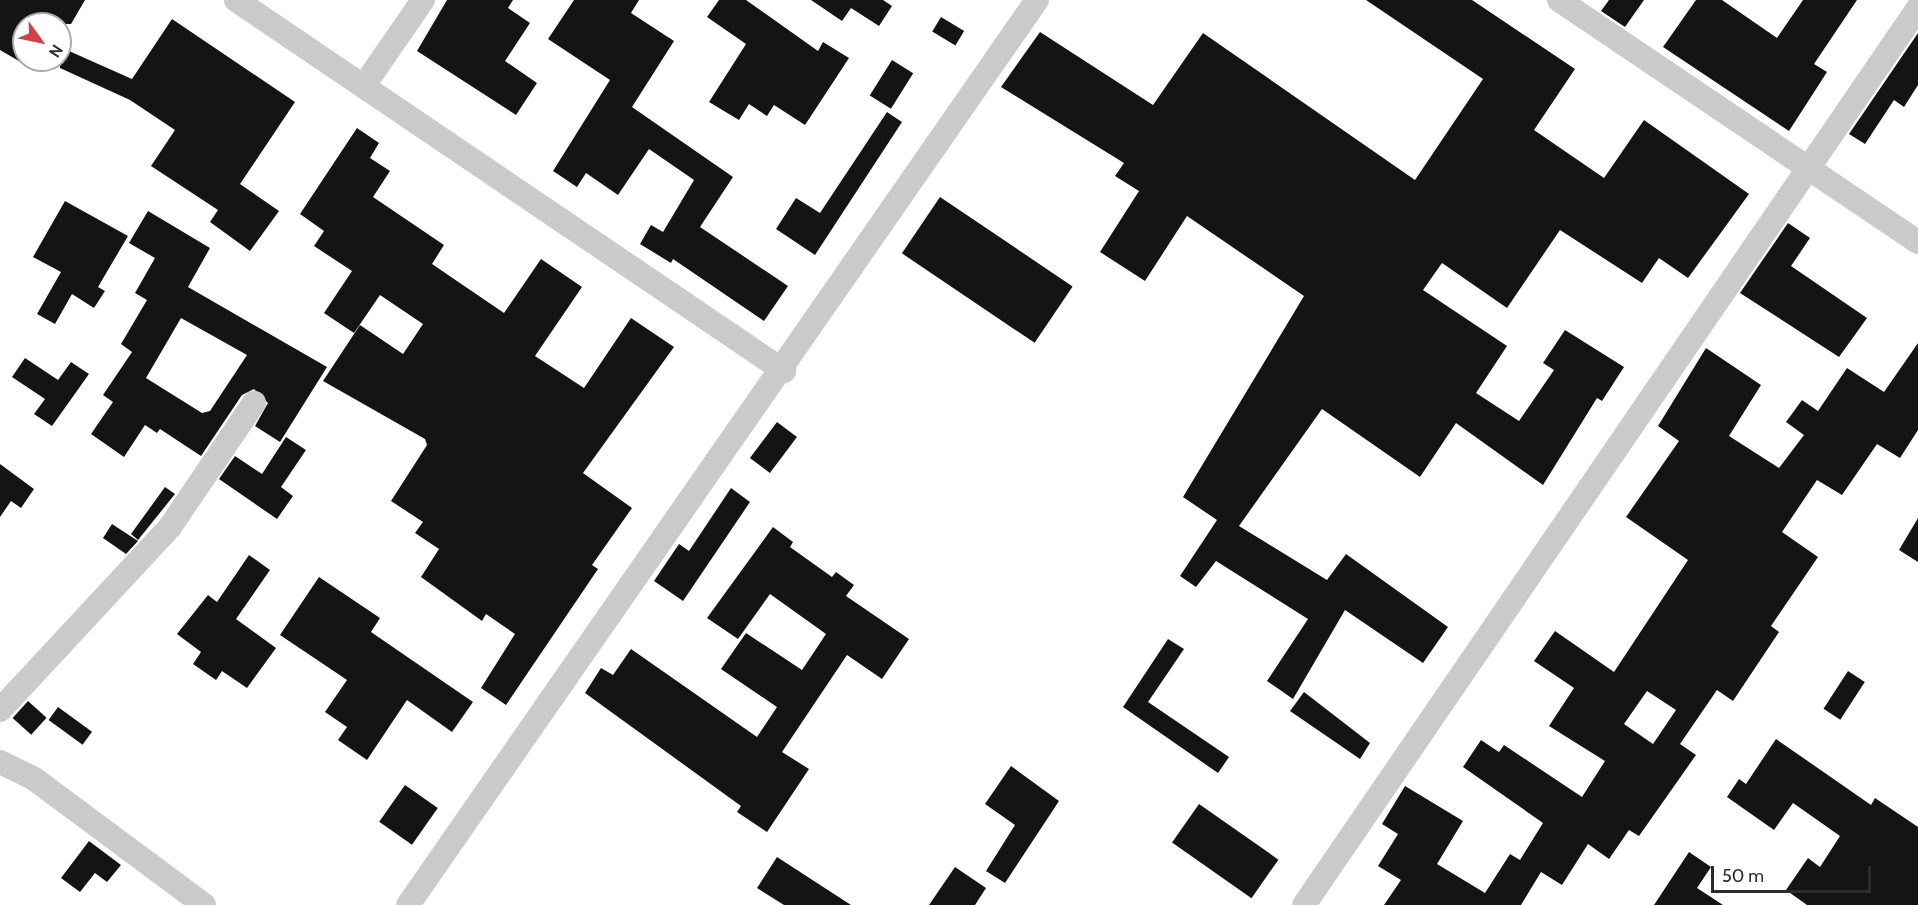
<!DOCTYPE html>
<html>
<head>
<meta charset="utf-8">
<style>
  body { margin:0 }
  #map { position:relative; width:1918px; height:905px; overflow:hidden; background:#fff; font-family:Cabin,sans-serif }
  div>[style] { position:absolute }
  .building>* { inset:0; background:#141414; transform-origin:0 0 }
  .street>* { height:24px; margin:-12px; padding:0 12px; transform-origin:12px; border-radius:12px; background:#cacaca }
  span { translate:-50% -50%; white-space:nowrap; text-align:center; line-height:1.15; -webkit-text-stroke:6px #fff; paint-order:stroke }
  .north { position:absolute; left:12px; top:12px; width:60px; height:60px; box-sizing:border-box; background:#fff; border:2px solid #ababab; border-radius:50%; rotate:123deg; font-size:16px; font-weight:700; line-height:24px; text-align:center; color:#2d2d2d }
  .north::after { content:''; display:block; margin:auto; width:21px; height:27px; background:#d34045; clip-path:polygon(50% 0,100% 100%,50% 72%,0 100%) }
  .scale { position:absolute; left:1711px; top:866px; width:160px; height:27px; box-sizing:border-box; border:3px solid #2d2d2d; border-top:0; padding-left:8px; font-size:18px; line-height:21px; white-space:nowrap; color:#2d2d2d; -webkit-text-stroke:4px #fff; paint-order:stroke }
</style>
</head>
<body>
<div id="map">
  <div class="building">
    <i style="clip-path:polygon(0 0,85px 0,71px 24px,24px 24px,24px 64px,0 50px)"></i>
    <i style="clip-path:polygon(447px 0,513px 0,508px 8px,530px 23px,505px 61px,537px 83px,516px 115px,417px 51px)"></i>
    <i style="clip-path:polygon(574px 0,639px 0,631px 13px,674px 41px,632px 107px,733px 177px,700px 227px,788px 286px,764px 321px,673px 259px,671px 263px,640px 244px,651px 225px,663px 232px,694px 180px,649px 149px,618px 195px,586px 173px,577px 187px,553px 171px,610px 80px,548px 39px)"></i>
    <i style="clip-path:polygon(719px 0,746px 0,818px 51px,823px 42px,849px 58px,805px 125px,774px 105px,767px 116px,749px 104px,739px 120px,709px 102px,746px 44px,707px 17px)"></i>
    <i style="clip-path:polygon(811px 0,883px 0,892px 6px,879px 26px,851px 8px,842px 21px)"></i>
    <i style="clip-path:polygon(1366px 0,1472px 0,1575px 69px,1534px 130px,1604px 178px,1644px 120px,1749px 194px,1688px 278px,1659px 258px,1642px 283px,1560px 230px,1507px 308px,1442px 263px,1423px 290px,1507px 346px,1476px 393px,1519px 421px,1554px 370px,1543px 363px,1565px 330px,1624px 367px,1602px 401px,1597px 398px,1543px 485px,1456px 423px,1420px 477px,1322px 409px,1239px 526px,1327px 580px,1346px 554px,1448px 627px,1423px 663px,1345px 610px,1293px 699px,1267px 681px,1308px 619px,1216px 561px,1196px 587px,1180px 576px,1217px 520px,1183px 497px,1304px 296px,1187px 216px,1145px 281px,1100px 252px,1139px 191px,1115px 176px,1124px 163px,1001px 87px,1040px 32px,1153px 105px,1203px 33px,1415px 180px,1483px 79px)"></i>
    <i style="clip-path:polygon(1609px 0,1644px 0,1625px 27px,1601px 11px)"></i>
    <i style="clip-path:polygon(1696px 0,1722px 0,1777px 38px,1803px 0,1857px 0,1814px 64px,1827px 72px,1789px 131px,1663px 47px)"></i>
    <i style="left:941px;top:17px;width:27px;height:17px;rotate:31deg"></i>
    <i style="clip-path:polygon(172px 19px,295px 102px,240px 184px,279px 211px,250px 251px,210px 222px,218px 210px,151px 166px,175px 130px,130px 100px,60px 68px,60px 47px,132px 79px)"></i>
    <i style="clip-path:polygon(1918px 33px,1918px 85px,1904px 107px,1894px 100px,1865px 144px,1849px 134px)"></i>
    <i style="left:892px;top:60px;width:25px;height:42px;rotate:32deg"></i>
    <i style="clip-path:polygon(887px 112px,902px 122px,815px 255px,776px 229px,796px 198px,820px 213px)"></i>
    <i style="clip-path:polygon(357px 128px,379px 143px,370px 158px,390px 171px,373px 197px,444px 245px,432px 264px,504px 313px,541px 259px,582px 287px,535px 356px,584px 388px,631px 318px,674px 347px,583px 473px,632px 508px,592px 565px,598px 569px,506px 705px,481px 688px,515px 634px,486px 614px,482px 621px,421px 577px,439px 549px,415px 533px,423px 522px,391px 501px,427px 445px,425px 439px,323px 381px,360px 325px,403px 354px,423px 324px,380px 295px,354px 333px,324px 313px,352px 271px,314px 246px,324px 231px,300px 214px)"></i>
    <i style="left:940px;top:197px;width:160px;height:68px;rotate:34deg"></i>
    <i style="clip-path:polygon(65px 201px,128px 236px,98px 287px,105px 291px,94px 308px,72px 294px,55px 324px,37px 314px,61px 272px,33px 257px)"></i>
    <i style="clip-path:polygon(evenodd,148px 211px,210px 248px,188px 287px,327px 367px,280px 442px,255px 426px,268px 403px,254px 389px,242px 395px,201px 456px,160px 429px,157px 433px,145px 425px,124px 457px,91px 434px,113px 402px,103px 395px,132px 352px,121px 344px,147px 300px,135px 293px,155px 258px,129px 243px,148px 211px,181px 318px,247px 355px,210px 411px,202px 413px,146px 378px,181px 318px)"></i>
    <i style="clip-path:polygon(1788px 223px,1810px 238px,1791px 266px,1867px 318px,1839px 357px,1740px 293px)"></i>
    <i style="clip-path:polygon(evenodd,1918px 343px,1918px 430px,1900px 458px,1877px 444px,1842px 495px,1817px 480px,1782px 532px,1818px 557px,1771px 626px,1779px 632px,1733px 701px,1717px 690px,1680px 744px,1696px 755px,1639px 836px,1629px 830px,1609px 859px,1588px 844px,1562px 885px,1541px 872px,1521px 905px,1384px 905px,1401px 880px,1378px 866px,1398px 834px,1382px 824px,1405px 786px,1463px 821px,1437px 864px,1485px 893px,1510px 854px,1520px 860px,1543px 823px,1463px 767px,1481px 740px,1499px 752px,1504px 745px,1582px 797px,1605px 761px,1549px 726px,1574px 688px,1534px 661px,1555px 631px,1614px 672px,1688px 560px,1626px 517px,1679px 441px,1658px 426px,1706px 348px,1761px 385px,1729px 436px,1779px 468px,1804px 435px,1786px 422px,1802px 400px,1818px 411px,1847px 368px,1884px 392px,1918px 343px,1647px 691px,1676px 710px,1653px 744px,1624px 724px,1647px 691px)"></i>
    <i style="clip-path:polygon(25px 358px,58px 380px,71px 362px,89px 374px,52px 426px,34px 414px,45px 399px,12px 377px)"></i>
    <i style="left:777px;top:422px;width:25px;height:45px;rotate:37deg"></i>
    <i style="clip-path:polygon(286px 437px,306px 450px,281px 487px,293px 496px,277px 519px,219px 479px,235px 456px,262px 474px)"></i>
    <i style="clip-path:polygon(0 464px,34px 489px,21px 508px,11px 501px,0 517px)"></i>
    <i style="clip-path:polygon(165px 487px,175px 494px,138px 540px,131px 534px)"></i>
    <i style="clip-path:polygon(731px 488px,750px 502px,683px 601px,654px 581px,679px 544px,689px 551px)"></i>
    <i style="clip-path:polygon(1918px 518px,1918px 562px,1899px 550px)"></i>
    <i style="clip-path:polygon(112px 524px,138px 541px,126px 554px,103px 538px)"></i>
    <i style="clip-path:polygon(773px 527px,793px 542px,790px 547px,832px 577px,836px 572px,854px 585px,846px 596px,909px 639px,882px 679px,847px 655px,782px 752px,809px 769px,767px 832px,737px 812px,741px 806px,585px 693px,601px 668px,613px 675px,631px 649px,757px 737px,777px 707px,721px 669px,746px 633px,802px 670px,826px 634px,770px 594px,738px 639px,707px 618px)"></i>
    <i style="clip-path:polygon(249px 555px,270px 570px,236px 619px,276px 648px,247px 688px,222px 671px,216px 680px,193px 664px,201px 652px,177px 634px,208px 595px,217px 602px)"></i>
    <i style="clip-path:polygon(319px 577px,380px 618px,371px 632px,473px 702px,452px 732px,407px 700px,367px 760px,338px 740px,347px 727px,325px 712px,347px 680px,280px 635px)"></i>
    <i style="clip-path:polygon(1168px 639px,1184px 649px,1148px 702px,1229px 757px,1218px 773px,1123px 707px)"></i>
    <i style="left:1848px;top:671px;width:20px;height:45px;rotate:33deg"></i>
    <i style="clip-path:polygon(1304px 692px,1370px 743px,1360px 759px,1290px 711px)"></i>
    <i style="left:28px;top:701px;width:25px;height:23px;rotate:42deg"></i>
    <i style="left:58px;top:707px;width:42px;height:16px;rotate:36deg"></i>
    <i style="clip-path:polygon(1776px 739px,1871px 805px,1875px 798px,1918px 827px,1918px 905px,1807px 905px,1786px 890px,1808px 858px,1820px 867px,1840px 836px,1793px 803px,1774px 830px,1727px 797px,1739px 779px,1746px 784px)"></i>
    <i style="clip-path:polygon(1011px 766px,1059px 801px,1005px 883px,986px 871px,1015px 825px,985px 804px)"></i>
    <i style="left:405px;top:785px;width:40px;height:45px;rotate:35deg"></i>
    <i style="left:1199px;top:804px;width:97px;height:47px;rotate:35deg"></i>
    <i style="clip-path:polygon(89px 841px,121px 865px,107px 882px,95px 873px,80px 892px,61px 878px)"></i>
    <i style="clip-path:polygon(1689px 852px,1711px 867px,1697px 888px,1723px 905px,1654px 905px)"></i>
    <i style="clip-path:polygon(777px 857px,851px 905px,784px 905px,757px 888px)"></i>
    <i style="clip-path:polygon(955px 867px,986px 888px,975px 905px,929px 905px)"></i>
  </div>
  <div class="street">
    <i style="left:236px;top:0;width:662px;rotate:34.1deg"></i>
    <i style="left:1559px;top:0;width:433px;rotate:34deg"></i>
    <i style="left:365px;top:84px;width:102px;rotate:-55.4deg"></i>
    <i style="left:0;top:710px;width:250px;rotate:-47.1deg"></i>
    <i style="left:170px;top:527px;width:150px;rotate:-55.9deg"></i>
    <i style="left:0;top:762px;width:37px;rotate:26deg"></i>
    <i style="left:33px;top:778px;width:213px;rotate:36.6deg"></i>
    <i style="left:408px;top:905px;width:1102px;rotate:-55.2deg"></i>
    <i style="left:1304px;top:905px;width:1087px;rotate:-55.61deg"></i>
  </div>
  <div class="north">N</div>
  <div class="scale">50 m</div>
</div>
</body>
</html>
